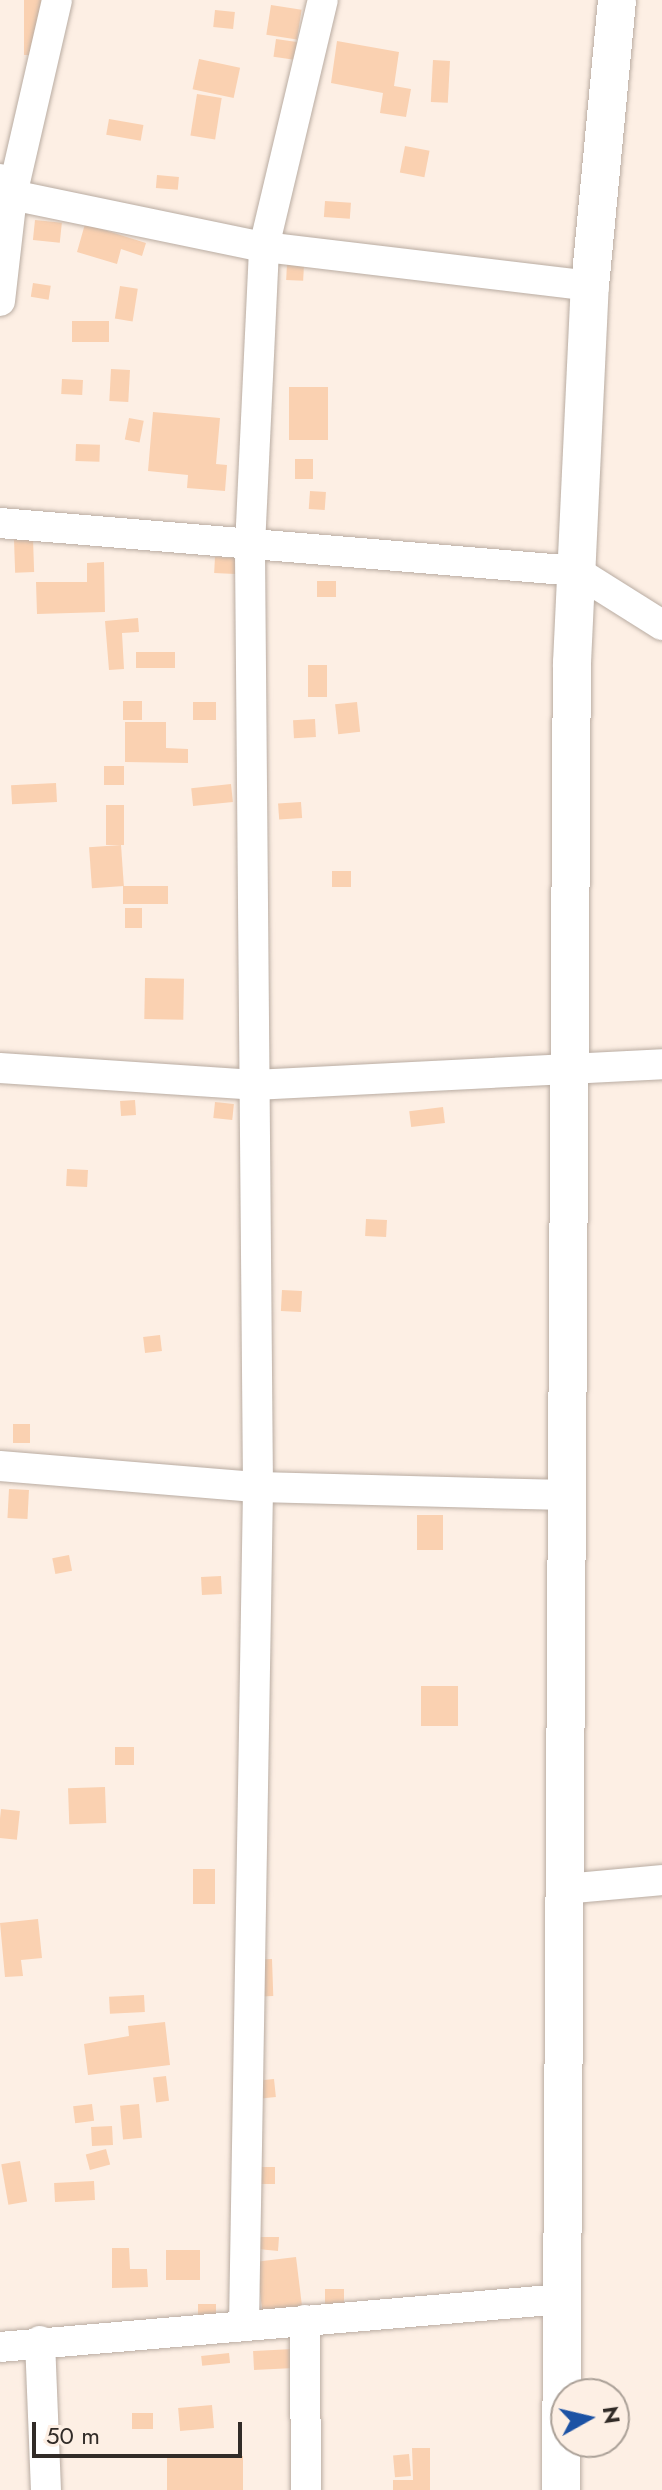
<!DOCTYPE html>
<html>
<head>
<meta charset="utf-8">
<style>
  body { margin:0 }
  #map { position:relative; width:662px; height:2490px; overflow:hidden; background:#fdefe4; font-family:Jost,sans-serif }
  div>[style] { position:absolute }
  .building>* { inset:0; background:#fad1b1; transform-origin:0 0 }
  .roads { filter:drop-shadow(0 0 2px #b9aca2) drop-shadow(0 0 2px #b9aca2) }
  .minor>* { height:30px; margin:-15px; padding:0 15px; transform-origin:15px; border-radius:15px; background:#fff }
  .tertiary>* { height:38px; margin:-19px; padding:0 19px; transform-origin:19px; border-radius:19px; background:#fff }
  span { translate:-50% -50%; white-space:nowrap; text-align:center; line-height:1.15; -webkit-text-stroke:6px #fdefe4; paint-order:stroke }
  .north { position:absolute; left:550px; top:2378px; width:80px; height:80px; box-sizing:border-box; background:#fdefe4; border:2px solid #aba198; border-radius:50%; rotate:82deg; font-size:22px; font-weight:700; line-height:32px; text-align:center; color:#312b27 }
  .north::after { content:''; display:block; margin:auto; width:28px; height:36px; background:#1c52a4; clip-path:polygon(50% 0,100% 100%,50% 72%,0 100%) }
  .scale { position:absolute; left:32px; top:2422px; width:210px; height:36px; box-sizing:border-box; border:4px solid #312b27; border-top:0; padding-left:10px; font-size:24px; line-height:28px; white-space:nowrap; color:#312b27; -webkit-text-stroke:6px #fdefe4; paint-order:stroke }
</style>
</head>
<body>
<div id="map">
  <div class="building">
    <i style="left:24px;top:0;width:20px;height:55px"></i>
    <i style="left:271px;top:5px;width:31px;height:30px;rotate:9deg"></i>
    <i style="left:215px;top:10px;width:20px;height:17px;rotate:6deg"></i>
    <i style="left:276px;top:39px;width:21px;height:18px;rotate:8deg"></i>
    <i style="clip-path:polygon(337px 41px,399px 52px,394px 86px,411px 89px,406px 117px,380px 113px,383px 93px,331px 83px)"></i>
    <i style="left:199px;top:59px;width:42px;height:31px;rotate:12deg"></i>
    <i style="left:433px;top:60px;width:17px;height:42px;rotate:3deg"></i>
    <i style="left:197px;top:94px;width:25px;height:42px;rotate:9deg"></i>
    <i style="left:109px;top:119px;width:35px;height:16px;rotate:10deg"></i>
    <i style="left:405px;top:146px;width:25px;height:27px;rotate:11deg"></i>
    <i style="left:157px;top:175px;width:22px;height:13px;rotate:5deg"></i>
    <i style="left:325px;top:201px;width:26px;height:16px;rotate:4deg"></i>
    <i style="left:35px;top:220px;width:27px;height:20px;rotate:6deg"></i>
    <i style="clip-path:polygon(85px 224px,146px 243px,142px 256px,121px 249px,117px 264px,77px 252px)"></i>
    <i style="left:287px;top:264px;width:17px;height:16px;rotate:3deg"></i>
    <i style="left:33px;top:283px;width:18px;height:14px;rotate:9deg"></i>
    <i style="left:120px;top:286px;width:18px;height:33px;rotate:9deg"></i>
    <i style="left:109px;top:321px;width:21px;height:37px;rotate:90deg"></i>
    <i style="left:111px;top:369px;width:19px;height:32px;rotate:3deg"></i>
    <i style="left:62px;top:379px;width:21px;height:15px;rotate:3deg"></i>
    <i style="left:289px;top:387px;width:39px;height:53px"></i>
    <i style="clip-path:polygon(153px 412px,220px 418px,216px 464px,227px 465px,225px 491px,187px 488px,188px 475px,148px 471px)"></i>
    <i style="left:129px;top:418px;width:15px;height:22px;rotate:11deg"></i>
    <i style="left:76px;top:444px;width:24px;height:17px;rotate:2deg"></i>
    <i style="left:295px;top:459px;width:18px;height:20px"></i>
    <i style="left:310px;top:491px;width:16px;height:18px;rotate:4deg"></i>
    <i style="left:33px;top:539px;width:33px;height:19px;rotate:88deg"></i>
    <i style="left:215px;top:557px;width:21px;height:16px;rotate:3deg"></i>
    <i style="clip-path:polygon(104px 562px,105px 612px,37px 614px,36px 582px,87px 582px,87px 563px)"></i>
    <i style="left:317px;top:581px;width:19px;height:16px"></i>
    <i style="clip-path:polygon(138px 618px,139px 632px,122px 633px,124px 669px,109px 670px,105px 621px)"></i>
    <i style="left:175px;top:652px;width:16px;height:39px;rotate:90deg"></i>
    <i style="left:327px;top:665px;width:32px;height:19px;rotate:90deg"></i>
    <i style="left:123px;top:701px;width:19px;height:19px"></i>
    <i style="left:193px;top:702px;width:23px;height:18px"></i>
    <i style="left:357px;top:702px;width:30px;height:22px;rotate:84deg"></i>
    <i style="left:315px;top:719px;width:18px;height:22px;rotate:87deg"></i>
    <i style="clip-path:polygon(125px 722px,166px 722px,166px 748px,188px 749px,188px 763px,125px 762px)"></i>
    <i style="left:104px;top:766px;width:20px;height:19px"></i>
    <i style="left:56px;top:783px;width:19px;height:45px;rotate:87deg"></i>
    <i style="left:231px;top:784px;width:18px;height:40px;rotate:84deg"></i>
    <i style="left:301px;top:802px;width:16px;height:23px;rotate:86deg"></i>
    <i style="left:106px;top:805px;width:18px;height:40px"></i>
    <i style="left:121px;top:845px;width:41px;height:32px;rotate:86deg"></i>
    <i style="left:332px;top:871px;width:19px;height:16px"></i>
    <i style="left:168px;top:886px;width:18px;height:45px;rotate:90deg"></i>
    <i style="left:125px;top:908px;width:17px;height:20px"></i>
    <i style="left:145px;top:978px;width:39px;height:41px;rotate:1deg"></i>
    <i style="left:135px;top:1100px;width:15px;height:15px;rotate:86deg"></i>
    <i style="left:215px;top:1102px;width:19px;height:16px;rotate:6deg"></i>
    <i style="left:443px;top:1107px;width:16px;height:34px;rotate:83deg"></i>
    <i style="left:67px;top:1169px;width:21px;height:17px;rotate:3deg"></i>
    <i style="left:366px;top:1219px;width:21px;height:17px;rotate:3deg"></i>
    <i style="left:282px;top:1290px;width:20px;height:21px;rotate:3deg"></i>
    <i style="left:160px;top:1335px;width:16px;height:17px;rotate:83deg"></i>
    <i style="left:13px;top:1424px;width:17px;height:19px"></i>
    <i style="left:9px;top:1489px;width:20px;height:29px;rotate:3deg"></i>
    <i style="left:417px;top:1515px;width:26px;height:35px"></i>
    <i style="left:69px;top:1555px;width:16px;height:17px;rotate:79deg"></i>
    <i style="left:221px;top:1576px;width:18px;height:20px;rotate:87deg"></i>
    <i style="left:421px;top:1686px;width:37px;height:40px"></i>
    <i style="left:115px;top:1747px;width:19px;height:18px"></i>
    <i style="left:105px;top:1787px;width:36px;height:37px;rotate:88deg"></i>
    <i style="left:1px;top:1809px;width:19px;height:29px;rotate:6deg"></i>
    <i style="left:215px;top:1869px;width:35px;height:22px;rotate:90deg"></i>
    <i style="clip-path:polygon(38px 1919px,42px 1958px,21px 1960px,23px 1976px,5px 1977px,0 1923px)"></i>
    <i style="left:272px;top:1959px;width:37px;height:19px;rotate:88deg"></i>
    <i style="left:144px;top:1995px;width:17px;height:35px;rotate:87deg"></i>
    <i style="clip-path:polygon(165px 2022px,170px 2065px,88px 2075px,84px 2044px,129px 2036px,128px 2026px)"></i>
    <i style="left:166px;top:2076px;width:25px;height:13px;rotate:83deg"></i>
    <i style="left:274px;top:2079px;width:18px;height:20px;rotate:84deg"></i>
    <i style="left:92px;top:2104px;width:17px;height:19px;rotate:83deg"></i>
    <i style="left:139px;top:2104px;width:34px;height:19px;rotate:85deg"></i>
    <i style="left:112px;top:2126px;width:19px;height:21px;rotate:87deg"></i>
    <i style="left:106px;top:2149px;width:16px;height:21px;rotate:75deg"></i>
    <i style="left:20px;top:2161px;width:41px;height:19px;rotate:80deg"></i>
    <i style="left:257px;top:2167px;width:18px;height:17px"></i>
    <i style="left:94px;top:2181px;width:19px;height:40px;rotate:87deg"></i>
    <i style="clip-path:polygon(259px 2237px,279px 2237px,278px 2251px,258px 2249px)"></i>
    <i style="clip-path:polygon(112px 2248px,129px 2248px,130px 2269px,147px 2269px,148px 2287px,112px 2288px)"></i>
    <i style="left:166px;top:2250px;width:34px;height:30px"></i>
    <i style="left:296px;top:2257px;width:50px;height:40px;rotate:83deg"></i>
    <i style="left:344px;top:2289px;width:19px;height:19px;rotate:90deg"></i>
    <i style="left:216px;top:2304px;width:21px;height:18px;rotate:90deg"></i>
    <i style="left:293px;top:2349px;width:19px;height:40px;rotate:87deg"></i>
    <i style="left:229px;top:2353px;width:10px;height:28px;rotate:84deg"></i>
    <i style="left:212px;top:2405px;width:23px;height:34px;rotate:85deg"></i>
    <i style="left:132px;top:2413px;width:21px;height:16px"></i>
    <i style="clip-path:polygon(412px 2448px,430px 2448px,430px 2490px,393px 2490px,393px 2480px,413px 2480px)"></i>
    <i style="left:409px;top:2454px;width:22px;height:16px;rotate:85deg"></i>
    <i style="left:167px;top:2456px;width:76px;height:34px"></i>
  </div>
  <div class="roads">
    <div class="minor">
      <i style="left:0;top:179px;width:20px;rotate:53deg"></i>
      <i style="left:12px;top:195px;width:257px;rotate:11.7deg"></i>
      <i style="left:264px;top:247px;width:328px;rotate:6.8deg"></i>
      <i style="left:0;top:301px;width:107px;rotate:-83.5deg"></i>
      <i style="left:12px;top:195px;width:200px;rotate:-77deg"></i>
      <i style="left:0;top:523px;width:578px;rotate:4.76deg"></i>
      <i style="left:576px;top:571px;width:102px;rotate:32.1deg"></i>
      <i style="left:0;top:1068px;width:255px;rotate:3.8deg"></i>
      <i style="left:254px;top:1085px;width:409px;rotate:-2.9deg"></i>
      <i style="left:0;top:1466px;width:259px;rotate:4.7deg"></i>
      <i style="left:258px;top:1487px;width:309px;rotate:1.5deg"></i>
      <i style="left:564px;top:1889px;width:98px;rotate:-5.2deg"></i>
      <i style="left:305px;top:2320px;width:170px;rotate:89.7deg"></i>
      <i style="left:244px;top:2325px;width:838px;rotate:-89.04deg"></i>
      <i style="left:258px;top:1487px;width:941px;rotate:-90.49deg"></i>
      <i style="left:250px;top:546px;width:299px;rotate:-87.3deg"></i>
      <i style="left:264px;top:247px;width:254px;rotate:-76.6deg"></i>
      <i style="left:40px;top:2341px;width:149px;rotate:87.7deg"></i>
      <i style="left:0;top:2347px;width:564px;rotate:-4.88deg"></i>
    </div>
    <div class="tertiary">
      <i style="left:561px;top:2490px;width:1827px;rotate:-89.66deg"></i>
      <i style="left:572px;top:663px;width:377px;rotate:-87.3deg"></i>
      <i style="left:590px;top:286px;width:287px;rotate:-84.6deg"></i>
    </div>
  </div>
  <div class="north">N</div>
  <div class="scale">50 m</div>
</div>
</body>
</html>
